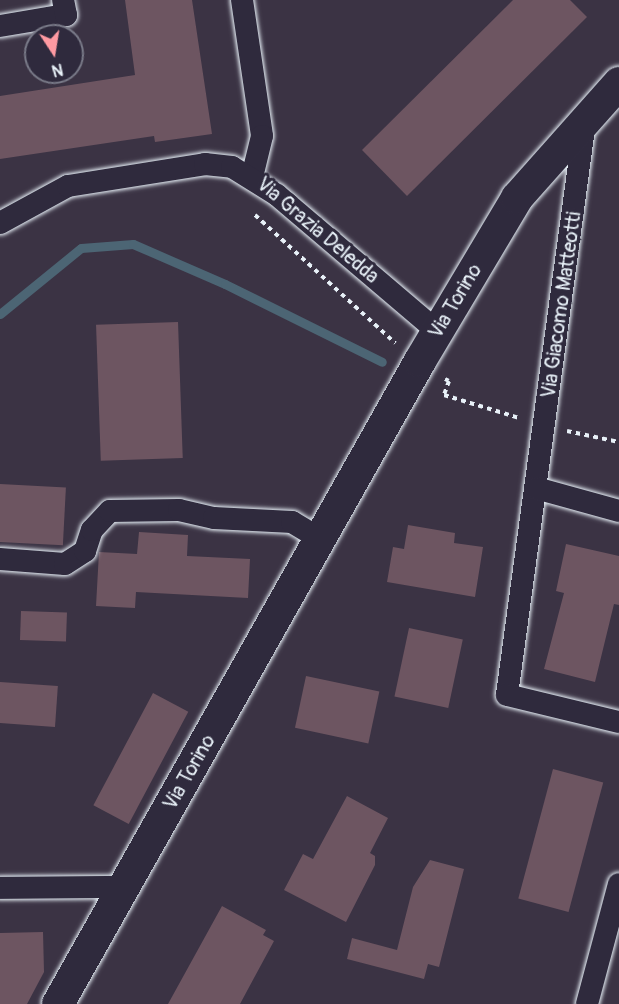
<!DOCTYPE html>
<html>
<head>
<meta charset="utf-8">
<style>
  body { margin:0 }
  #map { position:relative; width:619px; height:1004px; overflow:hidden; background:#3b3344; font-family:Pangolin,sans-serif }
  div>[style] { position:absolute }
  .stream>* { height:9px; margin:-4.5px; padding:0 4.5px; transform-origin:4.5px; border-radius:4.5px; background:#4c6574 }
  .building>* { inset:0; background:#6d5561; transform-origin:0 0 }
  .path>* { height:4px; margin-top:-2px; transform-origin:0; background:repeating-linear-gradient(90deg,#e8f1f8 0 4.5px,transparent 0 9px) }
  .roads { filter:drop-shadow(0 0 2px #e8f1f8) drop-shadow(0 0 2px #e8f1f8) }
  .minor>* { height:22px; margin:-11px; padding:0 11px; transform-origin:11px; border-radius:11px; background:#2f2a3d }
  .secondary>* { height:32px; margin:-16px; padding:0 16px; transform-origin:16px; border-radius:16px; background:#2f2a3d }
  span { translate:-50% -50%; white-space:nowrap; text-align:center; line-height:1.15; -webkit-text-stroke:6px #2f2a3d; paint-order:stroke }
  .street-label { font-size:20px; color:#e8f1f8 }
  .north { position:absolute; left:24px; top:24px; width:60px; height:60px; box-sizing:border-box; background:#2f2a3d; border:2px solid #797a88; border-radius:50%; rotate:168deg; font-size:16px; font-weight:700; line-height:24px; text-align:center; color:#e8f1f8 }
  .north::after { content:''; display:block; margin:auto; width:21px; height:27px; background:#ff9aa2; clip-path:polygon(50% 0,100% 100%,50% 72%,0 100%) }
</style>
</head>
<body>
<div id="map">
  <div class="stream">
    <i style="left:0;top:314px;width:104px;rotate:-39.2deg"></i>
    <i style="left:81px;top:248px;width:52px;rotate:-4.4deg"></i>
    <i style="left:133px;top:244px;width:100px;rotate:23.5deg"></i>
    <i style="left:225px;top:284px;width:175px;rotate:26.4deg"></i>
  </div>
  <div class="building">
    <i style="clip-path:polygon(125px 0,192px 0,212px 134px,155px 142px,154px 136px,0 159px,0 96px,135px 75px)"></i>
    <i style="clip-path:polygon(513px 0,570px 0,587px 17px,407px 196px,362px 150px)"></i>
    <i style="left:178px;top:322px;width:136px;height:82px;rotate:88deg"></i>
    <i style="left:0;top:484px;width:66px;height:58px;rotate:3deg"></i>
    <i style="clip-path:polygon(408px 525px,455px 533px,454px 543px,483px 547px,475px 597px,387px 582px,393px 547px,404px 549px)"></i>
    <i style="clip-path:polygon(139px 532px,188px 535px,187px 556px,250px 559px,248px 598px,136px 592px,135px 608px,96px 606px,99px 552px,137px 554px)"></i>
    <i style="clip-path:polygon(566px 544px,619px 556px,619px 605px,614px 604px,595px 682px,544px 669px,564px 593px,556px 591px)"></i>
    <i style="left:21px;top:611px;width:46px;height:29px;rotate:2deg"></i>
    <i style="left:409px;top:628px;width:55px;height:70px;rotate:12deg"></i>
    <i style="left:306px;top:676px;width:75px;height:53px;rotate:12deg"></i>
    <i style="left:0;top:682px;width:58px;height:41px;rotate:4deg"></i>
    <i style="left:153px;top:693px;width:40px;height:127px;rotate:28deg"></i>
    <i style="left:553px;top:769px;width:52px;height:134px;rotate:15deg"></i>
    <i style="clip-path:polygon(347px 796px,388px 818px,370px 853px,375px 856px,375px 865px,346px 922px,284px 890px,303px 854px,313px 859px)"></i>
    <i style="clip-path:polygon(430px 860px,464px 869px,439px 967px,428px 964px,424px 979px,347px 959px,352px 938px,397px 950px,413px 887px)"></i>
    <i style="clip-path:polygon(222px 906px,266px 930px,263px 935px,274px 941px,240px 1004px,168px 1004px)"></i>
    <i style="clip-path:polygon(43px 932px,44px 972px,27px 1004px,0 1004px,0 933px)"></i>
  </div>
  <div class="path">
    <i style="left:255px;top:215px;width:190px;rotate:42.4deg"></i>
    <i style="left:445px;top:379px;width:4px;rotate:27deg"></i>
    <i style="left:449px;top:381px;width:15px;rotate:110deg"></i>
    <i style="left:444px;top:395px;width:78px;rotate:17deg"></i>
    <i style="left:567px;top:431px;width:53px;rotate:11.9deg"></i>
  </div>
  <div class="roads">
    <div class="minor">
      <i style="left:242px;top:0;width:137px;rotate:81.6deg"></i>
      <i style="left:262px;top:136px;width:42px;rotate:103.7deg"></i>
      <i style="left:0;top:26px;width:67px;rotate:-9.5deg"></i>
      <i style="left:66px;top:15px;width:15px;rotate:-101deg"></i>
      <i style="left:585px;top:121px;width:579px;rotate:97.74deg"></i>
      <i style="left:507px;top:695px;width:115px;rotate:13.6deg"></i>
      <i style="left:0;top:223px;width:77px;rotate:-28.6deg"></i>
      <i style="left:68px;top:186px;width:139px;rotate:-9.1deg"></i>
      <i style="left:205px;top:164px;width:27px;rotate:6deg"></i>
      <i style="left:232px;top:167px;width:53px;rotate:31.9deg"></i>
      <i style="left:277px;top:195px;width:210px;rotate:40.4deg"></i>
      <i style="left:536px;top:488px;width:86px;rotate:15.5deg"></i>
      <i style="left:0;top:559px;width:65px;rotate:4.4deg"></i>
      <i style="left:65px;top:564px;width:24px;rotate:-33deg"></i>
      <i style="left:85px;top:551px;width:22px;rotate:-72deg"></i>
      <i style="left:92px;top:530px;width:26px;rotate:-47deg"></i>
      <i style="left:110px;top:511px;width:69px;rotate:-0.8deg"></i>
      <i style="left:179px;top:510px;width:36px;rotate:13deg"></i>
      <i style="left:214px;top:518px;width:78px;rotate:2.9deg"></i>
      <i style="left:292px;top:522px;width:35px;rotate:31deg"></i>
      <i style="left:0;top:888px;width:123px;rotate:-0.5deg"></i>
      <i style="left:587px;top:1004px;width:124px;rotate:-75.1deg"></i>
    </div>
    <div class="secondary">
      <i style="left:58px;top:1004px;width:738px;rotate:-60.62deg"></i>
      <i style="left:420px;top:361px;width:190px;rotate:-59.2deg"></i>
      <i style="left:517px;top:198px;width:154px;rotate:-48.4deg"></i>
    </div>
  </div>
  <div class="street-label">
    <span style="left:318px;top:230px;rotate:40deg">Via Grazia Deledda</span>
    <span style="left:455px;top:301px;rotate:-59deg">Via Torino</span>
    <span style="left:561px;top:305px;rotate:-82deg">Via Giacomo Matteotti</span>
    <span style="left:189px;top:772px;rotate:-60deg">Via Torino</span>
  </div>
  <div class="north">N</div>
</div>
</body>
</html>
